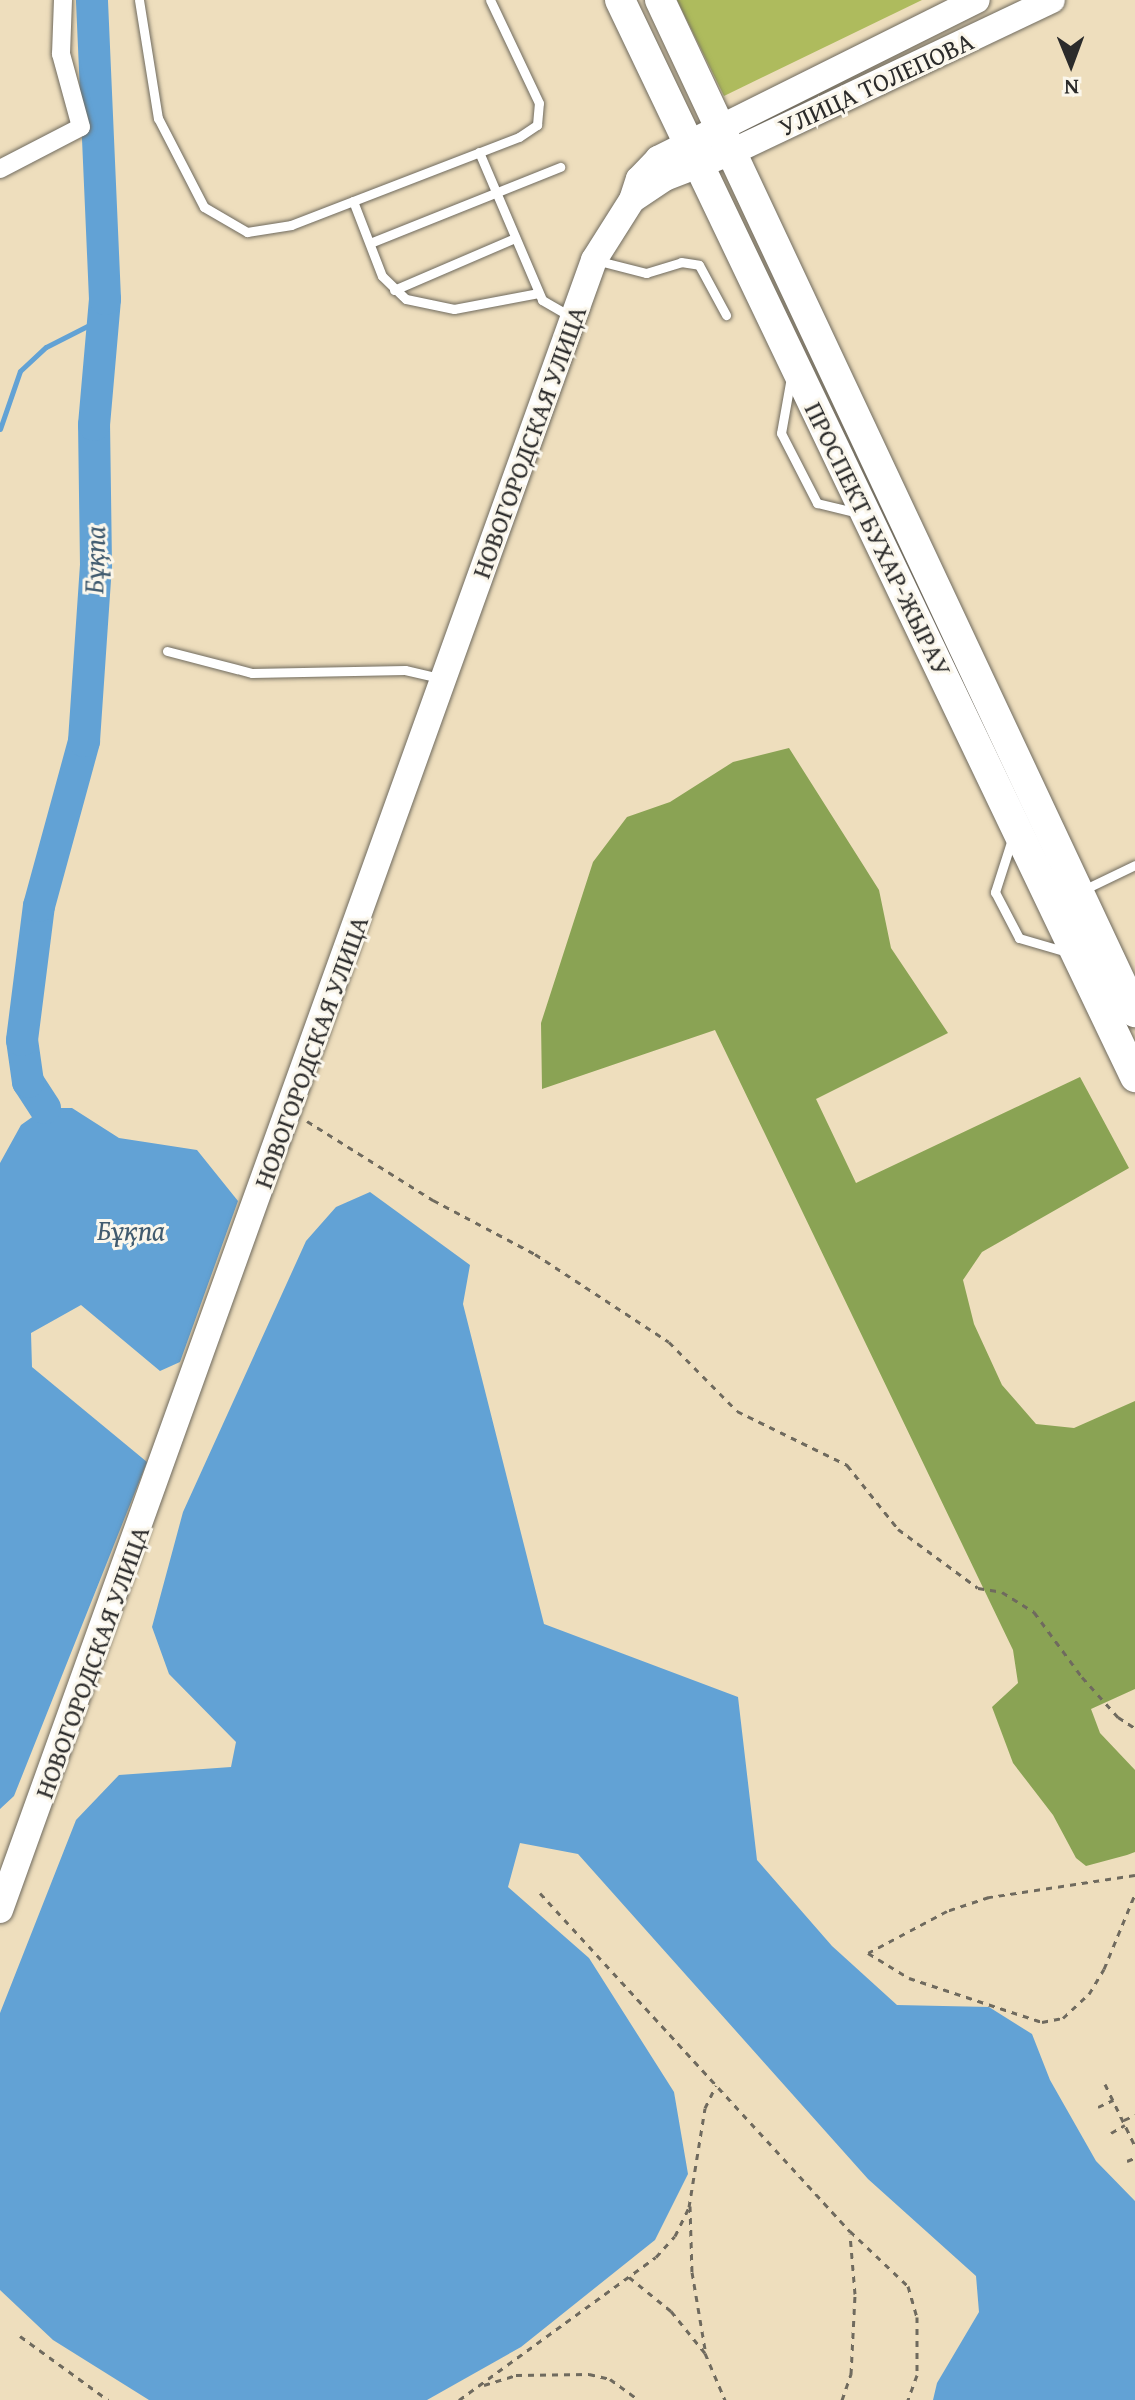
<!DOCTYPE html>
<html>
<head>
<meta charset="utf-8">
<style>
  body { margin:0 }
  #map { position:relative; width:1135px; height:2400px; overflow:hidden; background:#eedebd; font-family:"Gentium Book Plus",serif }
  div>[style] { position:absolute }
  .green>* { inset:0; background:#aebb5d }
  .forest>* { inset:0; background:#8aa354 }
  .water>* { inset:0; background:#62a2d5 }
  .stream>* { height:5px; margin:-2.5px; padding:0 2.5px; transform-origin:2.5px; border-radius:2.5px; background:#62a2d5 }
  .river>* { height:32px; margin:-16px; padding:0 16px; transform-origin:16px; border-radius:16px; background:#62a2d5 }
  .path>* { height:3px; margin-top:-1.5px; transform-origin:0; background:repeating-linear-gradient(90deg,#6f6a5e 0 6px,transparent 0 12px) }
  .roads { filter:drop-shadow(0 0 2px #6f6a5e) drop-shadow(0 0 2px #6f6a5e) }
  .lane>* { height:9px; margin:-4.5px; padding:0 4.5px; transform-origin:4.5px; border-radius:4.5px; background:#fff }
  .street>* { height:18px; margin:-9px; padding:0 9px; transform-origin:9px; border-radius:9px; background:#fff }
  .secondary>* { height:26px; margin:-13px; padding:0 13px; transform-origin:13px; border-radius:13px; background:#fff }
  .primary>* { height:30px; margin:-15px; padding:0 15px; transform-origin:15px; border-radius:15px; background:#fff }
  span { translate:-50% -50%; white-space:nowrap; text-align:center; line-height:1.15; -webkit-text-stroke:6px #fbf7ec; paint-order:stroke }
  .street-label { font-size:26px; color:#2b2b2b }
  .water-label { font-size:28px; color:#415b6f; font-style:italic }
  .north { position:absolute; left:1031px; top:24px; width:80px; height:80px; -webkit-text-stroke:6px #fbf7ec; paint-order:stroke; rotate:179deg; font-size:22px; font-weight:700; line-height:32px; text-align:center; color:#2b2b2b }
  .north::after { content:''; display:block; margin:auto; width:28px; height:36px; background:#2b2b2b; clip-path:polygon(50% 0,100% 100%,50% 72%,0 100%) }
</style>
</head>
<body>
<div id="map">
  <div class="green">
    <i style="clip-path:polygon(677px 0,922px 0,724px 96px)"></i>
  </div>
  <div class="forest">
    <i style="clip-path:polygon(789px 748px,879px 890px,891px 948px,948px 1033px,816px 1099px,856px 1183px,1080px 1077px,1129px 1168px,982px 1252px,963px 1280px,974px 1324px,1002px 1385px,1036px 1424px,1074px 1428px,1135px 1401px,1135px 1689px,1091px 1709px,1100px 1733px,1135px 1770px,1135px 1852px,1127px 1855px,1086px 1866px,1076px 1858px,1053px 1815px,1013px 1763px,992px 1707px,1018px 1683px,1013px 1650px,715px 1030px,542px 1089px,541px 1023px,593px 862px,627px 817px,670px 802px,733px 762px)"></i>
  </div>
  <div class="water">
    <i style="clip-path:polygon(45px 1108px,72px 1108px,119px 1138px,197px 1150px,238px 1201px,180px 1362px,160px 1371px,81px 1305px,31px 1333px,32px 1367px,147px 1462px,14px 1796px,0 1809px,0 1163px,21px 1125px)"></i>
    <i style="clip-path:polygon(370px 1192px,470px 1265px,463px 1304px,544px 1624px,738px 1697px,757px 1860px,832px 1946px,897px 2005px,989px 2007px,1032px 2034px,1050px 2080px,1096px 2161px,1135px 2201px,1135px 2400px,933px 2400px,937px 2383px,979px 2312px,976px 2276px,868px 2179px,578px 1854px,520px 1843px,508px 1887px,589px 1958px,674px 2092px,688px 2174px,655px 2240px,521px 2347px,427px 2400px,149px 2400px,53px 2340px,0 2290px,0 2013px,76px 1820px,119px 1775px,231px 1767px,236px 1742px,169px 1674px,152px 1627px,183px 1512px,306px 1241px,336px 1207px)"></i>
  </div>
  <div class="stream">
    <i style="left:0;top:429px;width:61px;rotate:-71deg"></i>
    <i style="left:20px;top:371px;width:35px;rotate:-43deg"></i>
    <i style="left:46px;top:347px;width:64px;rotate:-27deg"></i>
  </div>
  <div class="river">
    <i style="left:45px;top:1108px;width:31px;rotate:-123deg"></i>
    <i style="left:28px;top:1082px;width:42px;rotate:-98.1deg"></i>
    <i style="left:22px;top:1040px;width:135px;rotate:-82.8deg"></i>
    <i style="left:39px;top:906px;width:171px;rotate:-74.7deg"></i>
    <i style="left:84px;top:741px;width:176px;rotate:-86.1deg"></i>
    <i style="left:96px;top:565px;width:140px;rotate:-90.8deg"></i>
    <i style="left:94px;top:425px;width:126px;rotate:-85deg"></i>
    <i style="left:105px;top:299px;width:299px;rotate:-92.5deg"></i>
  </div>
  <div class="path">
    <i style="left:307px;top:1121px;width:149px;rotate:32.1deg"></i>
    <i style="left:433px;top:1200px;width:115px;rotate:27.9deg"></i>
    <i style="left:535px;top:1254px;width:160px;rotate:33.3deg"></i>
    <i style="left:669px;top:1342px;width:97px;rotate:45.4deg"></i>
    <i style="left:737px;top:1411px;width:123px;rotate:26.1deg"></i>
    <i style="left:847px;top:1465px;width:82px;rotate:51.4deg"></i>
    <i style="left:898px;top:1529px;width:99px;rotate:36.4deg"></i>
    <i style="left:978px;top:1588px;width:24px;rotate:9deg"></i>
    <i style="left:1002px;top:1592px;width:38px;rotate:32deg"></i>
    <i style="left:1034px;top:1612px;width:81px;rotate:53.6deg"></i>
    <i style="left:1082px;top:1677px;width:54px;rotate:48deg"></i>
    <i style="left:1118px;top:1717px;width:20px;rotate:33deg"></i>
    <i style="left:1135px;top:1875px;width:148px;rotate:171.4deg"></i>
    <i style="left:989px;top:1897px;width:44px;rotate:161.6deg"></i>
    <i style="left:947px;top:1911px;width:89px;rotate:152deg"></i>
    <i style="left:868px;top:1953px;width:48px;rotate:31.4deg"></i>
    <i style="left:909px;top:1978px;width:140px;rotate:18.3deg"></i>
    <i style="left:1042px;top:2022px;width:21px;rotate:-11deg"></i>
    <i style="left:1063px;top:2018px;width:35px;rotate:-43deg"></i>
    <i style="left:1089px;top:1994px;width:29px;rotate:-59deg"></i>
    <i style="left:1104px;top:1969px;width:81px;rotate:-67.5deg"></i>
    <i style="left:540px;top:1893px;width:459px;rotate:47.5deg"></i>
    <i style="left:850px;top:2231px;width:80px;rotate:43.5deg"></i>
    <i style="left:908px;top:2286px;width:32px;rotate:74deg"></i>
    <i style="left:917px;top:2317px;width:58px;rotate:90deg"></i>
    <i style="left:917px;top:2375px;width:27px;rotate:110deg"></i>
    <i style="left:1105px;top:2084px;width:69px;rotate:64.2deg"></i>
    <i style="left:1098px;top:2107px;width:17px;rotate:-25deg"></i>
    <i style="left:1124px;top:2120px;width:12px;rotate:-24deg"></i>
    <i style="left:1111px;top:2133px;width:16px;rotate:-30deg"></i>
    <i style="left:1127px;top:2161px;width:9px;rotate:-21deg"></i>
    <i style="left:690px;top:2206px;width:66px;rotate:88.3deg"></i>
    <i style="left:692px;top:2272px;width:78px;rotate:80.4deg"></i>
    <i style="left:629px;top:2277px;width:54px;rotate:39deg"></i>
    <i style="left:671px;top:2311px;width:54px;rotate:51deg"></i>
    <i style="left:705px;top:2353px;width:51px;rotate:66.9deg"></i>
    <i style="left:20px;top:2336px;width:109px;rotate:36deg"></i>
    <i style="left:484px;top:2385px;width:34px;rotate:-17deg"></i>
    <i style="left:516px;top:2375px;width:73px;rotate:-0.8deg"></i>
    <i style="left:589px;top:2374px;width:22px;rotate:13deg"></i>
    <i style="left:610px;top:2379px;width:36px;rotate:36deg"></i>
    <i style="left:459px;top:2400px;width:243px;rotate:-36deg"></i>
    <i style="left:656px;top:2257px;width:28px;rotate:-48deg"></i>
    <i style="left:675px;top:2236px;width:32px;rotate:-64deg"></i>
    <i style="left:689px;top:2207px;width:100px;rotate:-80.8deg"></i>
    <i style="left:705px;top:2108px;width:25px;rotate:-64deg"></i>
    <i style="left:842px;top:2400px;width:28px;rotate:-71deg"></i>
    <i style="left:851px;top:2374px;width:80px;rotate:-87.1deg"></i>
    <i style="left:855px;top:2294px;width:60px;rotate:-94.8deg"></i>
  </div>
  <div class="roads">
    <div class="lane">
      <i style="left:139px;top:0;width:120px;rotate:80.9deg"></i>
      <i style="left:158px;top:118px;width:100px;rotate:62.7deg"></i>
      <i style="left:204px;top:207px;width:50px;rotate:30.2deg"></i>
      <i style="left:247px;top:232px;width:45px;rotate:-9deg"></i>
      <i style="left:291px;top:225px;width:244px;rotate:-21.1deg"></i>
      <i style="left:519px;top:137px;width:22px;rotate:-34deg"></i>
      <i style="left:537px;top:125px;width:22px;rotate:-85deg"></i>
      <i style="left:539px;top:103px;width:114px;rotate:-115.4deg"></i>
      <i style="left:479px;top:152px;width:161px;rotate:66.9deg"></i>
      <i style="left:542px;top:300px;width:32px;rotate:30deg"></i>
      <i style="left:353px;top:201px;width:80px;rotate:68.9deg"></i>
      <i style="left:382px;top:276px;width:33px;rotate:44deg"></i>
      <i style="left:406px;top:299px;width:49px;rotate:11.8deg"></i>
      <i style="left:454px;top:309px;width:86px;rotate:-10.7deg"></i>
      <i style="left:370px;top:243px;width:205px;rotate:-21.8deg"></i>
      <i style="left:599px;top:261px;width:49px;rotate:14.3deg"></i>
      <i style="left:646px;top:273px;width:37px;rotate:-17deg"></i>
      <i style="left:681px;top:262px;width:18px;rotate:9deg"></i>
      <i style="left:699px;top:265px;width:57px;rotate:61.6deg"></i>
      <i style="left:394px;top:290px;width:132px;rotate:-23.3deg"></i>
      <i style="left:791px;top:377px;width:57px;rotate:100.1deg"></i>
      <i style="left:781px;top:433px;width:79px;rotate:62.8deg"></i>
      <i style="left:817px;top:503px;width:42px;rotate:13.7deg"></i>
      <i style="left:167px;top:651px;width:88px;rotate:14.5deg"></i>
      <i style="left:252px;top:673px;width:153px;rotate:-1.1deg"></i>
      <i style="left:405px;top:670px;width:37px;rotate:13deg"></i>
      <i style="left:1012px;top:839px;width:56px;rotate:107.8deg"></i>
      <i style="left:995px;top:892px;width:52px;rotate:62.4deg"></i>
      <i style="left:1019px;top:938px;width:50px;rotate:16.3deg"></i>
      <i style="left:1081px;top:891px;width:60px;rotate:-25.7deg"></i>
    </div>
    <div class="street">
      <i style="left:0;top:169px;width:91px;rotate:-27.4deg"></i>
      <i style="left:81px;top:127px;width:76px;rotate:-105.3deg"></i>
      <i style="left:61px;top:54px;width:54px;rotate:-87.9deg"></i>
    </div>
    <div class="secondary">
      <i style="left:635px;top:198px;width:36px;rotate:-34deg"></i>
      <i style="left:665px;top:178px;width:72px;rotate:-21.2deg"></i>
      <i style="left:732px;top:152px;width:354px;rotate:-25.4deg"></i>
      <i style="left:0;top:1910px;width:1754px;rotate:-70.2deg"></i>
      <i style="left:594px;top:260px;width:71px;rotate:-57.7deg"></i>
      <i style="left:632px;top:200px;width:22px;rotate:-72deg"></i>
      <i style="left:639px;top:179px;width:28px;rotate:-46deg"></i>
      <i style="left:658px;top:159px;width:356px;rotate:-26.5deg"></i>
    </div>
    <div class="primary">
      <i style="left:620px;top:0;width:1194px;rotate:64.44deg"></i>
      <i style="left:660px;top:0;width:1118px;rotate:64.86deg"></i>
    </div>
  </div>
  <div class="street-label">
    <span style="left:876px;top:84px;rotate:-25deg">УЛИЦА ТОЛЕПОВА</span>
    <span style="left:529px;top:442px;rotate:-70deg">НОВОГОРОДСКАЯ УЛИЦА</span>
    <span style="left:878px;top:539px;rotate:64deg">ПРОСПЕКТ БУХАР-ЖЫРАУ</span>
    <span style="left:311px;top:1052px;rotate:-70deg">НОВОГОРОДСКАЯ УЛИЦА</span>
    <span style="left:92px;top:1662px;rotate:-70deg">НОВОГОРОДСКАЯ УЛИЦА</span>
  </div>
  <div class="water-label">
    <span style="left:94px;top:560px;rotate:-89deg">Бұқпа</span>
    <span style="left:131px;top:1230px">Бұқпа</span>
  </div>
  <div class="north">N</div>
</div>
</body>
</html>
